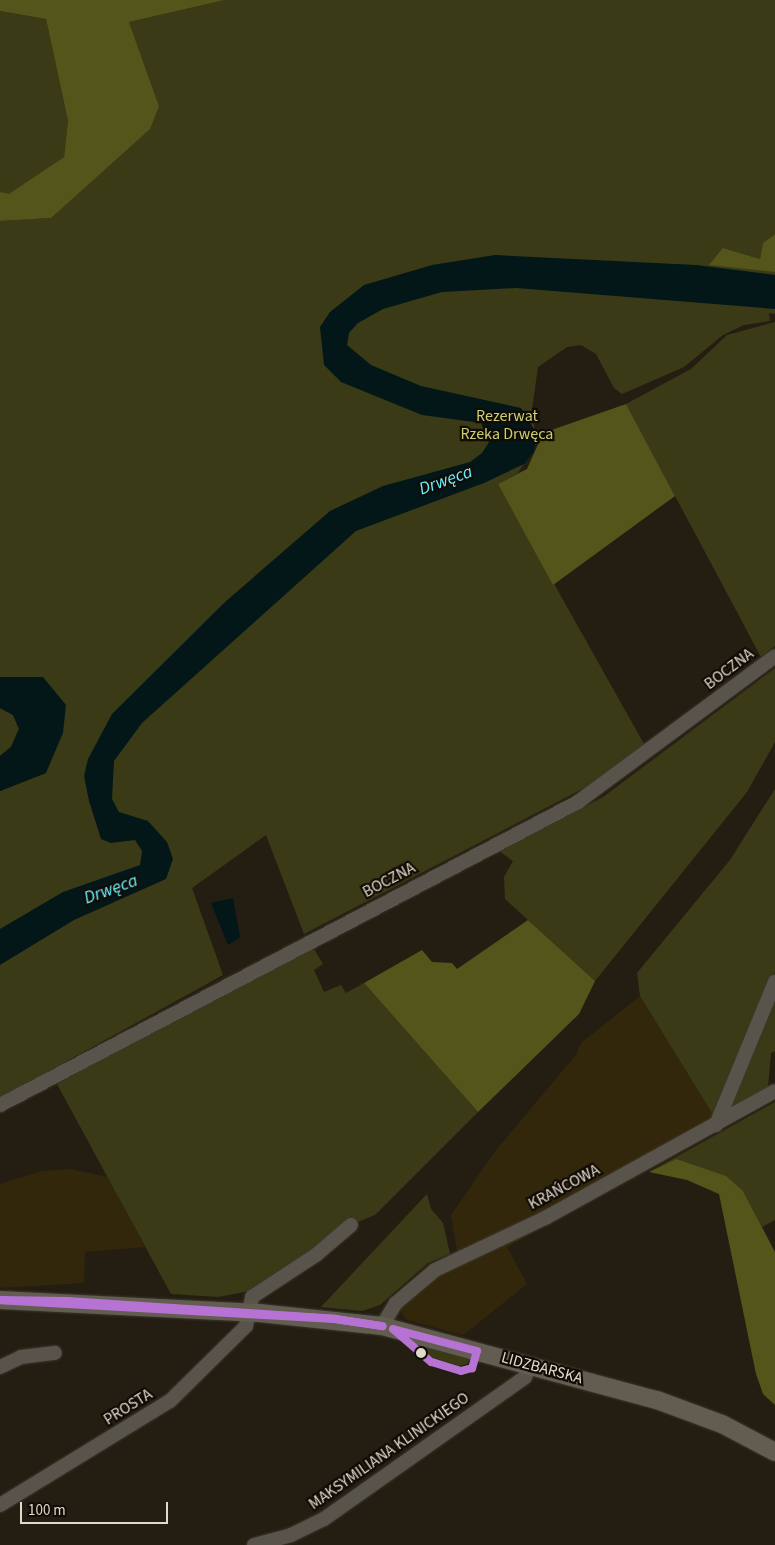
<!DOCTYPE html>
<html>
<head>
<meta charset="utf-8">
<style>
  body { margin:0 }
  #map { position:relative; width:775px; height:1545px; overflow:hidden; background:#241e12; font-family:"Source Sans 3",sans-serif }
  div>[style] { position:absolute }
  .built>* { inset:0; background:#33270b }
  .green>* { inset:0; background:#3a3b16 }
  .forest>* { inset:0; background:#54551b }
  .water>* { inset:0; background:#031719 }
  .roads { filter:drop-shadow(0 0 1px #3d372e) drop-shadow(0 0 1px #3d372e) }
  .minor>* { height:14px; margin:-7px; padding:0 7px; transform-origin:7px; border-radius:7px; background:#59544b }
  .major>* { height:18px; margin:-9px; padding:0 9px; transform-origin:9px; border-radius:9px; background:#635d51 }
  .bus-1>* { height:8px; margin:-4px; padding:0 4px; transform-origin:4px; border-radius:4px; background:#b673d3 }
  .dots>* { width:14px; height:14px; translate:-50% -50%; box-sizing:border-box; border:2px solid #100b04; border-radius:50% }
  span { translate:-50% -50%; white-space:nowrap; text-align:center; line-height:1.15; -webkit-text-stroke:4.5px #100b04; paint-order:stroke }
  .park-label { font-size:16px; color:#cbd073 }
  .street-label { font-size:16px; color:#e0dacd }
  .water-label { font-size:18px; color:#69eefe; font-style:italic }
  .scale { position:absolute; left:20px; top:1502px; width:148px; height:22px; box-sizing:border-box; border:2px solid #e0dacd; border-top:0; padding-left:6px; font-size:15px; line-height:18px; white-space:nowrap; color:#e0dacd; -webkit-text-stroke:4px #100b04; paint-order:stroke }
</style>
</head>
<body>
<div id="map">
  <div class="built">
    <i style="clip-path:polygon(640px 996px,722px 1128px,507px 1247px,527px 1284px,467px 1332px,462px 1335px,407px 1320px,398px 1308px,432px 1276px,459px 1263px,451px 1215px,496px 1150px,576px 1055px,581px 1043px)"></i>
    <i style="clip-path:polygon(70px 1169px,108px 1177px,145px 1247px,85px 1252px,84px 1283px,0 1288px,0 1184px,42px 1171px)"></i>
  </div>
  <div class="green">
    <i style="clip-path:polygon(225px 0,775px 0,775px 234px,763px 243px,760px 259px,723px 248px,775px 268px,775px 314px,769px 313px,770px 321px,744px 325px,723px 335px,684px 367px,622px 394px,614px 388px,596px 354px,581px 345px,567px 347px,538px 367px,532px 409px,536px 444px,518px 473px,498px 484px,644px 744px,588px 786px,304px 934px,266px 835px,192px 888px,223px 975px,0 1098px,0 791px,46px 773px,43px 677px,0 677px,0 221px,51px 218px,159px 106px,129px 22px)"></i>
    <i style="clip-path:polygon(0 11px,46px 19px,68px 121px,64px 157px,9px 195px,0 192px)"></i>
    <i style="clip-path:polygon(775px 322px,775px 646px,761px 657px,626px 404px,691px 369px,727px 335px)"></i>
    <i style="clip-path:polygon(775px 668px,775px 742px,747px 792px,595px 981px,505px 899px,504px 877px,513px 861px,499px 851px,603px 797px)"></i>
    <i style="clip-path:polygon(0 708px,13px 715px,19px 729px,11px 747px,0 756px)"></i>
    <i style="clip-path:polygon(775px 789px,775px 972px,714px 1116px,640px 996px,637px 973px,730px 860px)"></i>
    <i style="clip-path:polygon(314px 949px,323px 964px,314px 970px,324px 992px,341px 985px,346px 993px,364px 983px,478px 1112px,375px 1215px,343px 1228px,249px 1291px,218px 1297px,171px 1294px,57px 1084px,246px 979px)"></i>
    <i style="clip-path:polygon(775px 991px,775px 1051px,771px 1053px,768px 1087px,726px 1111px)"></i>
    <i style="clip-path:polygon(775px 1102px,775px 1220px,762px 1227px,743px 1191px,676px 1159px,649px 1172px)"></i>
    <i style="clip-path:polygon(427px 1194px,431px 1209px,443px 1223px,450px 1254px,428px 1263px,380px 1305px,362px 1311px,321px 1307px)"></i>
    <i style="clip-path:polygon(409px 1341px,474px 1354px,467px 1364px,459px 1366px,428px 1356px)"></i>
  </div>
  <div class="forest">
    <i style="clip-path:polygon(0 0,225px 0,129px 22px,159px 106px,150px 129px,51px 218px,0 221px,0 192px,9px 194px,64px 157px,68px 121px,46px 19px,0 11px)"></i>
    <i style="clip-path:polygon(775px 234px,775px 272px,709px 265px,723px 248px,760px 259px,763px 243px)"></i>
    <i style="clip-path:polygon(626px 404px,675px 496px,553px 585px,498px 484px,527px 469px,543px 433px)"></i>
    <i style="clip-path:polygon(528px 920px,595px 981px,579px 1014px,478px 1112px,364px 983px,422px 950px,432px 962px,452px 963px,457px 969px)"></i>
    <i style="clip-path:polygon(676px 1159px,726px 1176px,743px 1191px,775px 1252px,775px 1405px,763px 1394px,756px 1374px,719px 1194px,687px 1180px,649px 1172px)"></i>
  </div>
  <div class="water">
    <i style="clip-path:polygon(495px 255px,696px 265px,775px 275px,775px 309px,516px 288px,442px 292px,383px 309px,358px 323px,349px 333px,347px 345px,371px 365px,421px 386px,521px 408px,537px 434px,534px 451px,524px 464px,484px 483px,356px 531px,142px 723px,114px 761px,112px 799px,119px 812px,148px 821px,167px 842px,173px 859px,166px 879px,74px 920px,0 965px,0 929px,63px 892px,140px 865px,142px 851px,135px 840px,111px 843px,101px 839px,89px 801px,84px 776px,88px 759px,112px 714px,225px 602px,330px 511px,383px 486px,470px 462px,482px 453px,489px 442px,481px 423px,422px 415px,341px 382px,324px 365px,320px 327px,330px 312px,364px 285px,432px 265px)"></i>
    <i style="clip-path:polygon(0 677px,43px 677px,66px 705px,63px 733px,46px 773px,0 791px,0 756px,11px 747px,19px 729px,13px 715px,0 708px)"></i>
    <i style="clip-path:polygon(233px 898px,240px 937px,228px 945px,211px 903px)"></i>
  </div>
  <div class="roads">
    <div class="minor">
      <i style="left:0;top:1105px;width:653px;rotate:-27.66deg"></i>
      <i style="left:578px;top:802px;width:245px;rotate:-36.5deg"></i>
      <i style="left:716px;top:1125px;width:155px;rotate:-67.6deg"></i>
      <i style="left:382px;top:1326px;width:27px;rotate:-59deg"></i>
      <i style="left:396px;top:1303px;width:51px;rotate:-40.2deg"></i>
      <i style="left:435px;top:1270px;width:124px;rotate:-25.3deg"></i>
      <i style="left:547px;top:1217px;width:260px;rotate:-28.9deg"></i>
      <i style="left:0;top:1367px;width:23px;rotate:-25deg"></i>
      <i style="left:21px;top:1357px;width:34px;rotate:-7deg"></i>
      <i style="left:0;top:1505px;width:199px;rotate:-31.5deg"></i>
      <i style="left:170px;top:1401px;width:107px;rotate:-44.6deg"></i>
      <i style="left:246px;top:1326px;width:30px;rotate:-78deg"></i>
      <i style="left:252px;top:1297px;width:77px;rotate:-33.3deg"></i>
      <i style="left:316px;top:1255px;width:46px;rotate:-40.6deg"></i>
      <i style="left:254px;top:1545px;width:38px;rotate:-15deg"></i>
      <i style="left:291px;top:1535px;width:37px;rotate:-26deg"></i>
      <i style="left:324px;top:1519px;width:246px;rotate:-35.2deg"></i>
      <i style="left:525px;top:1377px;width:13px;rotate:-67deg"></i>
    </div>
    <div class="major">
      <i style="left:0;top:1300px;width:259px;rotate:2.9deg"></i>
      <i style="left:259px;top:1313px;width:124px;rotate:6deg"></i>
      <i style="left:382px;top:1326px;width:285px;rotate:15.1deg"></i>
      <i style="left:657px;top:1400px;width:69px;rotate:20.3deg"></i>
      <i style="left:722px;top:1424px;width:60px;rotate:27.8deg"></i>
    </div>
  </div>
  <div class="bus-1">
    <i style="left:0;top:1300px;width:67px;rotate:0.9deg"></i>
    <i style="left:67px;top:1301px;width:269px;rotate:3.8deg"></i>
    <i style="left:335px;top:1319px;width:336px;rotate:-176.8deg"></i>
    <i style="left:335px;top:1319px;width:48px;rotate:8.5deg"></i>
    <i style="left:335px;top:1319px;width:48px;rotate:8.5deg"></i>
    <i style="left:393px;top:1329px;width:87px;rotate:14.7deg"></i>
    <i style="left:477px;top:1351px;width:18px;rotate:106deg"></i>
    <i style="left:472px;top:1368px;width:11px;rotate:165deg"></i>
    <i style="left:461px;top:1371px;width:31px;rotate:-163deg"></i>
    <i style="left:431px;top:1362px;width:50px;rotate:-139deg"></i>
  </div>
  <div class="dots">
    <i style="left:421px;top:1353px;background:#e0dacd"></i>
  </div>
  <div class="park-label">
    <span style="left:507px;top:425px">Rezerwat<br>Rzeka Drwęca</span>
  </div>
  <div class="street-label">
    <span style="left:729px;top:669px;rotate:-37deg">BOCZNA</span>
    <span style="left:389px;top:880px;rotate:-28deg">BOCZNA</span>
    <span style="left:564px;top:1187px;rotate:-28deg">KRAŃCOWA</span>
    <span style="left:542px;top:1368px;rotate:15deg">LIDZBARSKA</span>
    <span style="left:128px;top:1407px;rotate:-32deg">PROSTA</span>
    <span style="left:389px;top:1451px;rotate:-35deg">MAKSYMILIANA KLINICKIEGO</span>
  </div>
  <div class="water-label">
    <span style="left:446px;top:481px;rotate:-20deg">Drwęca</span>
    <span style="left:111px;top:890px;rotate:-20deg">Drwęca</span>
  </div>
  <div class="scale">100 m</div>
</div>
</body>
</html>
